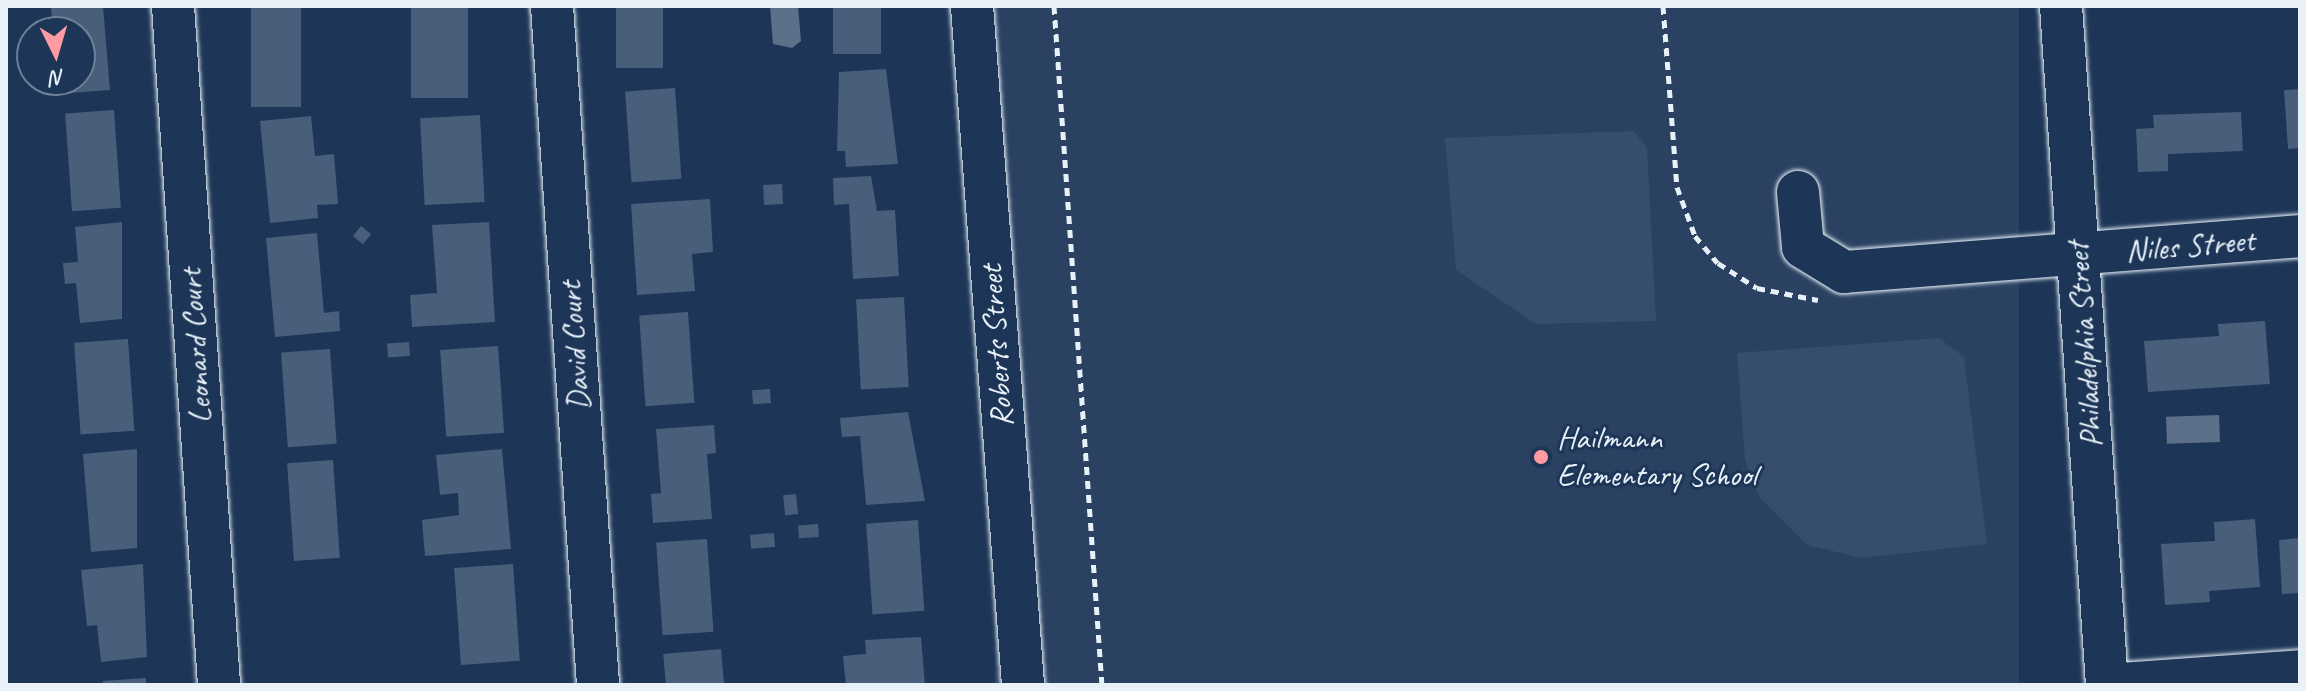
<!DOCTYPE html>
<html>
<head>
<meta charset="utf-8">
<style>
  body { margin:0 }
  #map { position:relative; width:2306px; height:691px; overflow:hidden; background:#1d3557; font-family:Caveat,sans-serif }
  div>[style] { position:absolute }
  .built>* { inset:0; background:#2a4162; transform-origin:0 0 }
  .green>* { inset:0; background:#374d6c }
  .water>* { inset:0; background:#5d7089; transform-origin:0 0 }
  .building>* { inset:0; background:#495e7a; transform-origin:0 0 }
  .path>* { height:5px; margin-top:-2.5px; transform-origin:0; background:repeating-linear-gradient(90deg,#e8f1f8 0 8px,transparent 0 14px) }
  .roads { filter:drop-shadow(0 0 2px #e8f1f8) drop-shadow(0 0 2px #e8f1f8) }
  .minor>* { height:42px; margin:-21px; padding:0 21px; transform-origin:21px; border-radius:21px; background:#1d3557 }
  .dots>* { width:22px; height:22px; translate:-50% -50%; box-sizing:border-box; border:4px solid #1d3557; border-radius:50% }
  span { translate:-50% -50%; white-space:nowrap; text-align:center; line-height:1.15; -webkit-text-stroke:6px #1d3557; paint-order:stroke }
  .street-label { font-size:32px; color:#e8f1f8 }
  .poi-label { font-size:32px; color:#e8f1f8 }
  .left { translate:0 -50%; text-align:left }
  .frame { position:absolute; inset:0; border:8px solid #e8f1f8; pointer-events:none }
  .north { position:absolute; left:16px; top:16px; width:80px; height:80px; box-sizing:border-box; background:#1d3557; border:2px solid #6e8097; border-radius:50%; rotate:175deg; font-size:22px; font-weight:700; line-height:32px; text-align:center; color:#e8f1f8 }
  .north::after { content:''; display:block; margin:auto; width:28px; height:36px; background:#ff9aa2; clip-path:polygon(50% 0,100% 100%,50% 72%,0 100%) }
</style>
</head>
<body>
<div id="map">
  <div class="built">
    <i style="left:995px;top:6px;width:1024px;height:681px"></i>
  </div>
  <div class="green">
    <i style="clip-path:polygon(1634px 131px,1647px 148px,1656px 321px,1536px 324px,1456px 270px,1445px 138px)"></i>
    <i style="clip-path:polygon(1939px 338px,1964px 357px,1987px 544px,1862px 558px,1807px 545px,1759px 497px,1745px 460px,1737px 353px)"></i>
  </div>
  <div class="water">
    <i style="clip-path:polygon(770px 6px,798px 6px,801px 41px,792px 48px,773px 44px)"></i>
    <i style="left:2219px;top:415px;width:27px;height:53px;rotate:88deg"></i>
  </div>
  <div class="building">
    <i style="clip-path:polygon(51px 6px,103px 6px,110px 90px,57px 94px,56px 80px,80px 80px,80px 32px,53px 32px)"></i>
    <i style="left:251px;top:6px;width:50px;height:101px"></i>
    <i style="left:411px;top:6px;width:57px;height:92px"></i>
    <i style="left:616px;top:6px;width:47px;height:62px"></i>
    <i style="left:833px;top:6px;width:48px;height:48px"></i>
    <i style="clip-path:polygon(886px 69px,898px 164px,846px 167px,845px 151px,837px 151px,839px 72px)"></i>
    <i style="left:675px;top:88px;width:91px;height:50px;rotate:86deg"></i>
    <i style="clip-path:polygon(2300px 89px,2300px 148px,2288px 149px,2284px 90px)"></i>
    <i style="left:114px;top:110px;width:98px;height:49px;rotate:86deg"></i>
    <i style="clip-path:polygon(2241px 112px,2243px 151px,2168px 154px,2168px 171px,2138px 172px,2136px 129px,2154px 128px,2153px 115px)"></i>
    <i style="left:480px;top:115px;width:87px;height:60px;rotate:87deg"></i>
    <i style="clip-path:polygon(311px 116px,315px 156px,334px 154px,338px 204px,317px 205px,318px 218px,270px 223px,260px 121px)"></i>
    <i style="clip-path:polygon(871px 176px,877px 211px,895px 210px,899px 276px,853px 279px,849px 204px,834px 205px,833px 178px)"></i>
    <i style="left:782px;top:184px;width:20px;height:19px;rotate:87deg"></i>
    <i style="clip-path:polygon(710px 199px,713px 252px,692px 254px,695px 291px,637px 295px,631px 204px)"></i>
    <i style="clip-path:polygon(122px 222px,122px 319px,80px 323px,76px 283px,65px 284px,63px 263px,78px 262px,75px 227px)"></i>
    <i style="clip-path:polygon(489px 222px,495px 322px,412px 327px,410px 295px,437px 293px,432px 225px)"></i>
    <i style="left:361px;top:226px;width:13px;height:13px;rotate:39deg"></i>
    <i style="clip-path:polygon(317px 233px,324px 313px,339px 311px,340px 331px,275px 337px,266px 238px)"></i>
    <i style="left:904px;top:297px;width:90px;height:48px;rotate:87deg"></i>
    <i style="left:688px;top:312px;width:91px;height:49px;rotate:86deg"></i>
    <i style="clip-path:polygon(2265px 321px,2270px 384px,2148px 392px,2144px 341px,2219px 336px,2218px 324px)"></i>
    <i style="left:128px;top:339px;width:92px;height:54px;rotate:86deg"></i>
    <i style="left:409px;top:342px;width:14px;height:22px;rotate:86deg"></i>
    <i style="left:498px;top:346px;width:87px;height:58px;rotate:86deg"></i>
    <i style="left:330px;top:349px;width:95px;height:49px;rotate:86deg"></i>
    <i style="left:770px;top:389px;width:14px;height:18px;rotate:86deg"></i>
    <i style="clip-path:polygon(908px 412px,925px 501px,866px 505px,860px 436px,842px 437px,840px 418px)"></i>
    <i style="clip-path:polygon(714px 425px,716px 453px,707px 454px,712px 519px,653px 523px,651px 494px,661px 493px,656px 429px)"></i>
    <i style="clip-path:polygon(137px 449px,137px 548px,91px 552px,83px 454px)"></i>
    <i style="clip-path:polygon(502px 449px,511px 549px,425px 556px,422px 520px,459px 515px,458px 493px,440px 495px,436px 455px)"></i>
    <i style="left:333px;top:460px;width:98px;height:46px;rotate:86deg"></i>
    <i style="left:796px;top:494px;width:20px;height:13px;rotate:84deg"></i>
    <i style="clip-path:polygon(2255px 519px,2260px 587px,2209px 591px,2210px 602px,2165px 605px,2161px 544px,2215px 541px,2214px 522px)"></i>
    <i style="left:918px;top:520px;width:91px;height:52px;rotate:86deg"></i>
    <i style="left:818px;top:524px;width:13px;height:20px;rotate:86deg"></i>
    <i style="left:774px;top:533px;width:14px;height:24px;rotate:86deg"></i>
    <i style="clip-path:polygon(2300px 538px,2300px 593px,2282px 594px,2279px 540px)"></i>
    <i style="left:707px;top:539px;width:93px;height:51px;rotate:86deg"></i>
    <i style="clip-path:polygon(143px 564px,147px 657px,101px 662px,97px 625px,87px 626px,81px 570px)"></i>
    <i style="left:513px;top:564px;width:97px;height:59px;rotate:86deg"></i>
    <i style="clip-path:polygon(921px 637px,925px 685px,846px 685px,843px 656px,866px 654px,865px 640px)"></i>
    <i style="left:721px;top:649px;width:36px;height:58px;rotate:85deg"></i>
    <i style="clip-path:polygon(146px 678px,146px 685px,103px 685px,103px 681px)"></i>
  </div>
  <div class="path">
    <i style="left:1054px;top:6px;width:681px;rotate:85.96deg"></i>
    <i style="left:1663px;top:6px;width:182px;rotate:85.6deg"></i>
    <i style="left:1677px;top:187px;width:52px;rotate:69.8deg"></i>
    <i style="left:1695px;top:236px;width:35px;rotate:50deg"></i>
    <i style="left:1718px;top:263px;width:46px;rotate:32.7deg"></i>
    <i style="left:1757px;top:288px;width:62px;rotate:11.1deg"></i>
  </div>
  <div class="roads">
    <div class="minor">
      <i style="left:173px;top:6px;width:681px;rotate:86.12deg"></i>
      <i style="left:552px;top:6px;width:681px;rotate:86.12deg"></i>
      <i style="left:972px;top:6px;width:681px;rotate:85.7deg"></i>
      <i style="left:2061px;top:6px;width:681px;rotate:86.12deg"></i>
      <i style="left:1798px;top:192px;width:55px;rotate:84.8deg"></i>
      <i style="left:1803px;top:247px;width:48px;rotate:31.4deg"></i>
      <i style="left:1844px;top:272px;width:457px;rotate:-4.5deg"></i>
      <i style="left:2107px;top:685px;width:194px;rotate:-4.1deg"></i>
    </div>
  </div>
  <div class="dots">
    <i style="left:1541px;top:457px;background:#ff9aa2"></i>
  </div>
  <div class="street-label">
    <span style="left:2190px;top:246px;rotate:-5deg">Niles Street</span>
    <span style="left:2085px;top:345px;rotate:-94deg">Philadelphia Street</span>
    <span style="left:196px;top:346px;rotate:-94deg">Leonard Court</span>
    <span style="left:575px;top:346px;rotate:-94deg">David Court</span>
    <span style="left:997px;top:346px;rotate:-94deg">Roberts Street</span>
  </div>
  <div class="poi-label">
    <span class="left" style="left:1557px;top:457px">Hailmann<br>Elementary School</span>
  </div>
  <div class="frame"></div>
  <div class="north">N</div>
</div>
</body>
</html>
